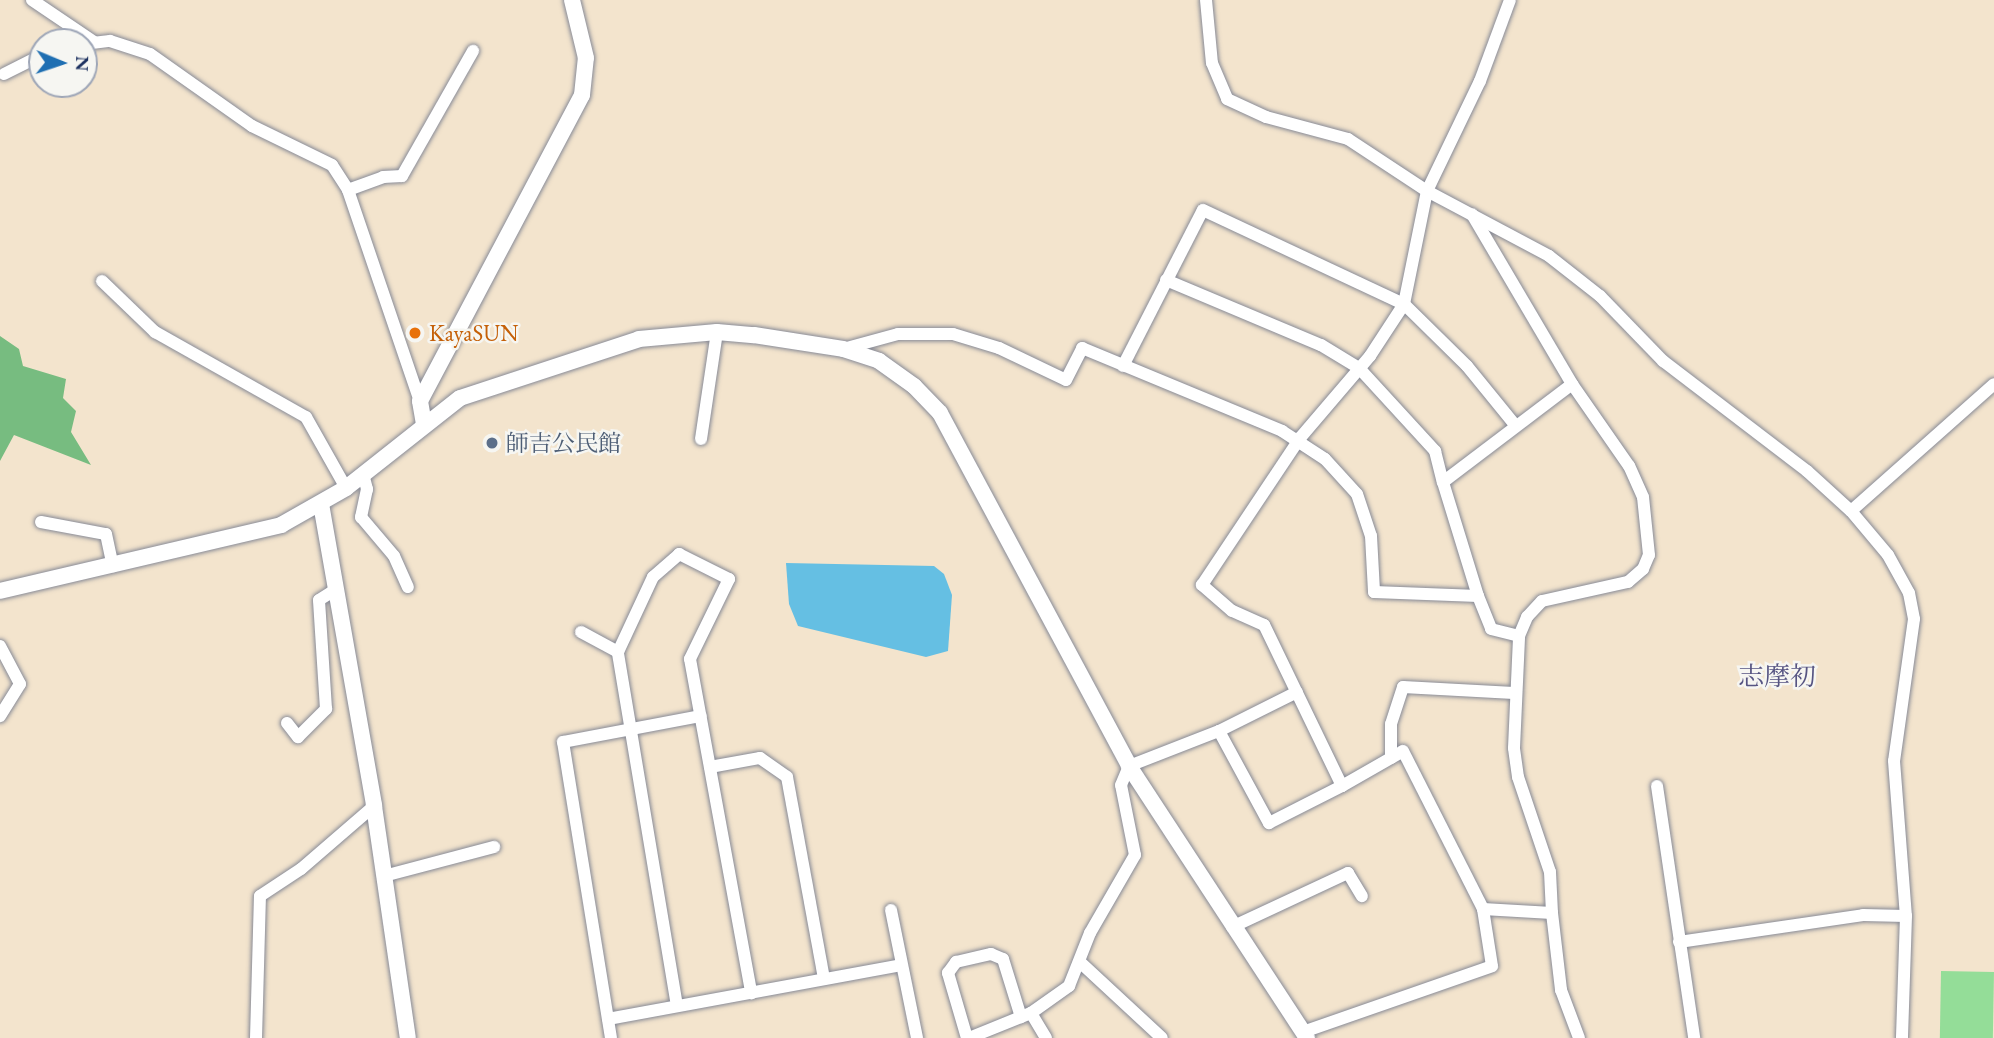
<!DOCTYPE html>
<html>
<head>
<meta charset="utf-8">
<style>
  body { margin:0 }
  #map { position:relative; width:1994px; height:1038px; overflow:hidden; background:#f3e4cd; font-family:"EB Garamond","Noto Serif JP",serif }
  div>[style] { position:absolute }
  .green>* { inset:0; background:#94dd98; transform-origin:0 0 }
  .forest>* { inset:0; background:#77bc80 }
  .water>* { inset:0; background:#65bfe3 }
  .roads { filter:drop-shadow(0 0 2px #878a96) drop-shadow(0 0 2px #878a96) }
  .minor>* { height:12px; margin:-6px; padding:0 6px; transform-origin:6px; border-radius:6px; background:#fff }
  .tertiary>* { height:16px; margin:-8px; padding:0 8px; transform-origin:8px; border-radius:8px; background:#fff }
  .dots>* { width:19px; height:19px; translate:-50% -50%; box-sizing:border-box; border:4px solid #f6f6f2; border-radius:50% }
  span { translate:-50% -50%; white-space:nowrap; text-align:center; line-height:1.15; -webkit-text-stroke:5px #f6f6f2; paint-order:stroke }
  .food-label { font-size:23px; color:#c56008 }
  .left { translate:0 -50%; text-align:left }
  .service-label { font-size:23px; color:#4e5e75 }
  .quarter-label { font-size:26px; color:#565482 }
  .north { position:absolute; left:28px; top:28px; width:70px; height:70px; box-sizing:border-box; background:#f6f6f2; border:2px solid #9ea6b7; border-radius:50%; rotate:92deg; font-size:19px; font-weight:700; line-height:28px; text-align:center; color:#1b2f5e }
  .north::after { content:''; display:block; margin:auto; width:24px; height:32px; background:#1f6fb2; clip-path:polygon(50% 0,100% 100%,50% 72%,0 100%) }
</style>
</head>
<body>
<div id="map">
  <div class="green">
    <i style="left:1941px;top:971px;width:53px;height:67px;rotate:1deg"></i>
  </div>
  <div class="forest">
    <i style="clip-path:polygon(0 336px,19px 349px,23px 366px,66px 379px,63px 398px,76px 411px,71px 432px,91px 465px,14px 435px,0 461px)"></i>
  </div>
  <div class="water">
    <i style="clip-path:polygon(786px 563px,934px 566px,944px 574px,952px 595px,948px 651px,926px 657px,798px 626px,789px 604px)"></i>
  </div>
  <div class="roads">
    <div class="minor">
      <i style="left:32px;top:0;width:75px;rotate:34.1deg"></i>
      <i style="left:1206px;top:0;width:63px;rotate:84.6deg"></i>
      <i style="left:1212px;top:63px;width:39px;rotate:67deg"></i>
      <i style="left:1227px;top:99px;width:43px;rotate:24.8deg"></i>
      <i style="left:1266px;top:117px;width:85px;rotate:15deg"></i>
      <i style="left:1348px;top:139px;width:95px;rotate:33.4deg"></i>
      <i style="left:1427px;top:191px;width:138px;rotate:28deg"></i>
      <i style="left:1549px;top:256px;width:65px;rotate:38.1deg"></i>
      <i style="left:1600px;top:296px;width:91px;rotate:45.9deg"></i>
      <i style="left:1663px;top:361px;width:181px;rotate:37.4deg"></i>
      <i style="left:1807px;top:471px;width:59px;rotate:42.3deg"></i>
      <i style="left:1851px;top:511px;width:57px;rotate:49.9deg"></i>
      <i style="left:1888px;top:555px;width:43px;rotate:61.1deg"></i>
      <i style="left:1909px;top:593px;width:26px;rotate:79deg"></i>
      <i style="left:1914px;top:619px;width:143px;rotate:98deg"></i>
      <i style="left:1894px;top:761px;width:155px;rotate:85.6deg"></i>
      <i style="left:1906px;top:916px;width:122px;rotate:91.9deg"></i>
      <i style="left:84px;top:44px;width:26px;rotate:-7deg"></i>
      <i style="left:110px;top:41px;width:42px;rotate:18deg"></i>
      <i style="left:150px;top:54px;width:125px;rotate:35.2deg"></i>
      <i style="left:252px;top:126px;width:89px;rotate:26deg"></i>
      <i style="left:332px;top:165px;width:30px;rotate:57deg"></i>
      <i style="left:348px;top:190px;width:223px;rotate:71.2deg"></i>
      <i style="left:4px;top:74px;width:42px;rotate:-26.6deg"></i>
      <i style="left:348px;top:190px;width:37px;rotate:-20deg"></i>
      <i style="left:383px;top:177px;width:19px;rotate:-3deg"></i>
      <i style="left:402px;top:176px;width:144px;rotate:-60.4deg"></i>
      <i style="left:1166px;top:280px;width:168px;rotate:22.8deg"></i>
      <i style="left:1321px;top:345px;width:44px;rotate:31.2deg"></i>
      <i style="left:1359px;top:368px;width:113px;rotate:47.5deg"></i>
      <i style="left:1435px;top:451px;width:32px;rotate:76deg"></i>
      <i style="left:102px;top:281px;width:74px;rotate:43.9deg"></i>
      <i style="left:155px;top:332px;width:173px;rotate:29.4deg"></i>
      <i style="left:306px;top:417px;width:81px;rotate:60.6deg"></i>
      <i style="left:843px;top:349px;width:57px;rotate:-15.3deg"></i>
      <i style="left:898px;top:334px;width:55px"></i>
      <i style="left:953px;top:334px;width:48px;rotate:16.9deg"></i>
      <i style="left:999px;top:348px;width:74px;rotate:25.5deg"></i>
      <i style="left:1066px;top:380px;width:36px;rotate:-63deg"></i>
      <i style="left:1082px;top:348px;width:217px;rotate:22.5deg"></i>
      <i style="left:1282px;top:431px;width:51px;rotate:33.1deg"></i>
      <i style="left:1325px;top:459px;width:47px;rotate:47.6deg"></i>
      <i style="left:1357px;top:494px;width:44px;rotate:71.6deg"></i>
      <i style="left:1371px;top:536px;width:56px;rotate:86.9deg"></i>
      <i style="left:1374px;top:592px;width:104px;rotate:2.2deg"></i>
      <i style="left:1478px;top:596px;width:119px;rotate:-107.1deg"></i>
      <i style="left:1443px;top:482px;width:162px;rotate:-37.2deg"></i>
      <i style="left:1123px;top:366px;width:175px;rotate:-62.9deg"></i>
      <i style="left:1203px;top:210px;width:222px;rotate:25.1deg"></i>
      <i style="left:1404px;top:304px;width:88px;rotate:44.5deg"></i>
      <i style="left:1467px;top:366px;width:77px;rotate:50.8deg"></i>
      <i style="left:701px;top:439px;width:108px;rotate:-81.5deg"></i>
      <i style="left:363px;top:474px;width:16px;rotate:75deg"></i>
      <i style="left:367px;top:489px;width:29px;rotate:102deg"></i>
      <i style="left:361px;top:517px;width:51px;rotate:49.8deg"></i>
      <i style="left:394px;top:556px;width:34px;rotate:66deg"></i>
      <i style="left:1851px;top:511px;width:191px;rotate:-41.6deg"></i>
      <i style="left:41px;top:522px;width:66px;rotate:10.5deg"></i>
      <i style="left:106px;top:534px;width:33px;rotate:78deg"></i>
      <i style="left:1478px;top:596px;width:35px;rotate:68deg"></i>
      <i style="left:1491px;top:629px;width:29px;rotate:14deg"></i>
      <i style="left:581px;top:632px;width:42px;rotate:28.4deg"></i>
      <i style="left:0;top:646px;width:43px;rotate:62.2deg"></i>
      <i style="left:20px;top:684px;width:38px;rotate:122deg"></i>
      <i style="left:287px;top:723px;width:18px;rotate:52deg"></i>
      <i style="left:298px;top:737px;width:40px;rotate:-45deg"></i>
      <i style="left:326px;top:709px;width:109px;rotate:-93.7deg"></i>
      <i style="left:319px;top:600px;width:19px;rotate:-32deg"></i>
      <i style="left:1219px;top:731px;width:87px;rotate:-26.6deg"></i>
      <i style="left:1391px;top:758px;width:34px;rotate:-90deg"></i>
      <i style="left:1391px;top:724px;width:39px;rotate:-72deg"></i>
      <i style="left:1403px;top:687px;width:111px;rotate:3.1deg"></i>
      <i style="left:710px;top:767px;width:51px;rotate:-10.2deg"></i>
      <i style="left:760px;top:758px;width:33px;rotate:35deg"></i>
      <i style="left:787px;top:777px;width:205px;rotate:79.6deg"></i>
      <i style="left:1342px;top:786px;width:70px;rotate:-29.8deg"></i>
      <i style="left:1403px;top:751px;width:177px;rotate:63.1deg"></i>
      <i style="left:1483px;top:909px;width:69px;rotate:3.3deg"></i>
      <i style="left:1552px;top:913px;width:41px;rotate:-92.8deg"></i>
      <i style="left:1550px;top:872px;width:100px;rotate:-108.6deg"></i>
      <i style="left:1518px;top:777px;width:29px;rotate:-98deg"></i>
      <i style="left:1514px;top:748px;width:112px;rotate:-87.4deg"></i>
      <i style="left:1519px;top:636px;width:21px;rotate:-67deg"></i>
      <i style="left:1527px;top:617px;width:22px;rotate:-47deg"></i>
      <i style="left:1542px;top:601px;width:88px;rotate:-12.5deg"></i>
      <i style="left:1628px;top:582px;width:20px;rotate:-41deg"></i>
      <i style="left:1643px;top:569px;width:15px;rotate:-67deg"></i>
      <i style="left:1649px;top:555px;width:58px;rotate:-95.9deg"></i>
      <i style="left:1643px;top:497px;width:34px;rotate:-114deg"></i>
      <i style="left:1629px;top:466px;width:100px;rotate:-124.8deg"></i>
      <i style="left:1572px;top:384px;width:197px;rotate:-120.5deg"></i>
      <i style="left:1657px;top:786px;width:255px;rotate:81.6deg"></i>
      <i style="left:384px;top:876px;width:114px;rotate:-14.8deg"></i>
      <i style="left:891px;top:910px;width:131px;rotate:78.5deg"></i>
      <i style="left:1552px;top:913px;width:78px;rotate:83.3deg"></i>
      <i style="left:1561px;top:990px;width:51px;rotate:69.4deg"></i>
      <i style="left:1232px;top:927px;width:128px;rotate:-25deg"></i>
      <i style="left:1348px;top:873px;width:27px;rotate:59deg"></i>
      <i style="left:1679px;top:942px;width:186px;rotate:-8.3deg"></i>
      <i style="left:1863px;top:915px;width:43px;rotate:1.3deg"></i>
      <i style="left:1081px;top:963px;width:110px;rotate:42.8deg"></i>
      <i style="left:677px;top:1006px;width:359px;rotate:-99.5deg"></i>
      <i style="left:618px;top:652px;width:83px;rotate:-65deg"></i>
      <i style="left:653px;top:577px;width:35px;rotate:-41deg"></i>
      <i style="left:679px;top:554px;width:56px;rotate:26.6deg"></i>
      <i style="left:729px;top:579px;width:89px;rotate:116deg"></i>
      <i style="left:690px;top:659px;width:340px;rotate:79.6deg"></i>
      <i style="left:1031px;top:1013px;width:29px;rotate:59deg"></i>
      <i style="left:608px;top:1019px;width:298px;rotate:-10.4deg"></i>
      <i style="left:1303px;top:1032px;width:200px;rotate:-19.2deg"></i>
      <i style="left:1492px;top:966px;width:58px;rotate:-99deg"></i>
      <i style="left:256px;top:1038px;width:142px;rotate:-88.4deg"></i>
      <i style="left:260px;top:896px;width:49px;rotate:-33.4deg"></i>
      <i style="left:301px;top:869px;width:96px;rotate:-40.8deg"></i>
      <i style="left:611px;top:1038px;width:300px;rotate:-99.2deg"></i>
      <i style="left:563px;top:742px;width:140px;rotate:-10.7deg"></i>
      <i style="left:967px;top:1038px;width:68px;rotate:-106.3deg"></i>
      <i style="left:948px;top:973px;width:14px;rotate:-54deg"></i>
      <i style="left:956px;top:962px;width:36px;rotate:-13deg"></i>
      <i style="left:991px;top:954px;width:13px;rotate:23deg"></i>
      <i style="left:1003px;top:959px;width:61px;rotate:72.8deg"></i>
      <i style="left:969px;top:1038px;width:67px;rotate:-22deg"></i>
      <i style="left:1031px;top:1013px;width:47px;rotate:-35.4deg"></i>
      <i style="left:1069px;top:986px;width:57px;rotate:-68.4deg"></i>
      <i style="left:1090px;top:933px;width:90px;rotate:-60deg"></i>
      <i style="left:1135px;top:855px;width:71px;rotate:-101.3deg"></i>
      <i style="left:1121px;top:785px;width:21px;rotate:-67deg"></i>
      <i style="left:1129px;top:766px;width:97px;rotate:-21.3deg"></i>
      <i style="left:1219px;top:731px;width:105px;rotate:61.5deg"></i>
      <i style="left:1269px;top:823px;width:82px;rotate:-26.9deg"></i>
      <i style="left:1342px;top:786px;width:179px;rotate:-115.8deg"></i>
      <i style="left:1264px;top:625px;width:35px;rotate:-156deg"></i>
      <i style="left:1232px;top:611px;width:40px;rotate:-139deg"></i>
      <i style="left:1202px;top:585px;width:177px;rotate:-56.3deg"></i>
      <i style="left:1300px;top:438px;width:108px;rotate:-49.5deg"></i>
      <i style="left:1370px;top:356px;width:62px;rotate:-56.8deg"></i>
      <i style="left:1404px;top:304px;width:115px;rotate:-78.5deg"></i>
      <i style="left:1427px;top:191px;width:122px;rotate:-64.3deg"></i>
      <i style="left:1480px;top:81px;width:86px;rotate:-69.7deg"></i>
    </div>
    <div class="tertiary">
      <i style="left:424px;top:424px;width:23px;rotate:-100deg"></i>
      <i style="left:420px;top:401px;width:346px;rotate:-62.1deg"></i>
      <i style="left:582px;top:95px;width:37px;rotate:-84deg"></i>
      <i style="left:586px;top:58px;width:60px;rotate:-103.6deg"></i>
      <i style="left:321px;top:504px;width:307px;rotate:80deg"></i>
      <i style="left:374px;top:806px;width:234px;rotate:81.7deg"></i>
      <i style="left:0;top:591px;width:289px;rotate:-13.2deg"></i>
      <i style="left:281px;top:525px;width:75px;rotate:-29.6deg"></i>
      <i style="left:346px;top:488px;width:145px;rotate:-38.3deg"></i>
      <i style="left:460px;top:398px;width:188px;rotate:-18.2deg"></i>
      <i style="left:639px;top:339px;width:78px;rotate:-5.1deg"></i>
      <i style="left:717px;top:332px;width:37px;rotate:5deg"></i>
      <i style="left:754px;top:335px;width:90px;rotate:8.9deg"></i>
      <i style="left:843px;top:349px;width:38px;rotate:18deg"></i>
      <i style="left:879px;top:361px;width:43px;rotate:35.5deg"></i>
      <i style="left:914px;top:386px;width:37px;rotate:46deg"></i>
      <i style="left:940px;top:413px;width:400px;rotate:61.8deg"></i>
      <i style="left:1129px;top:766px;width:325px;rotate:56.8deg"></i>
    </div>
  </div>
  <div class="dots">
    <i style="left:415px;top:333px;background:#e8710a"></i>
    <i style="left:492px;top:443px;background:#5c6f8a"></i>
  </div>
  <div class="food-label">
    <span class="left" style="left:429px;top:333px">KayaSUN</span>
  </div>
  <div class="service-label">
    <span class="left" style="left:506px;top:443px">師吉公民館</span>
  </div>
  <div class="quarter-label">
    <span style="left:1777px;top:677px">志摩初</span>
  </div>
  <div class="north">N</div>
</div>
</body>
</html>
